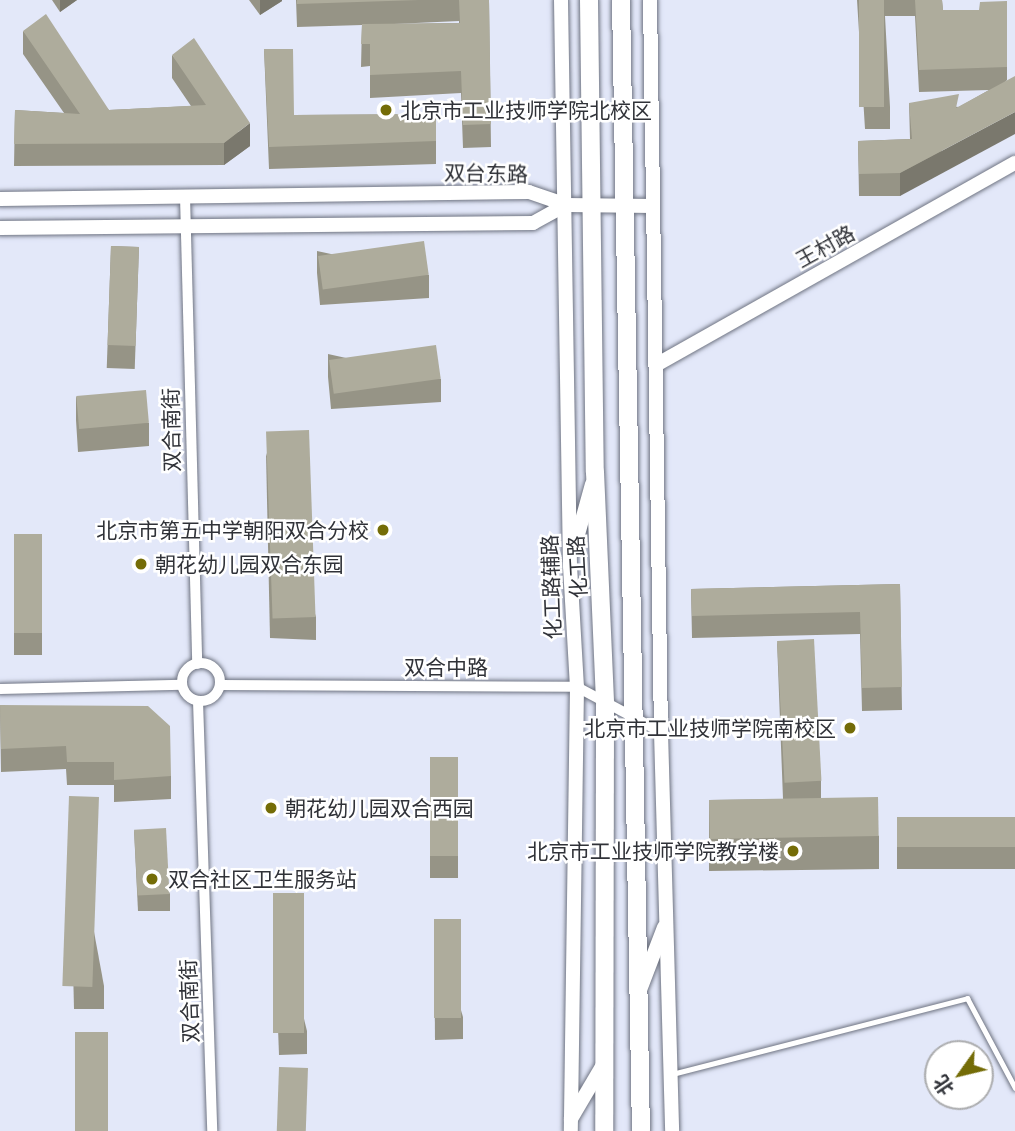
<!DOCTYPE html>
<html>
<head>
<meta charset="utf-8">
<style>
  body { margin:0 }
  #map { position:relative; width:1015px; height:1131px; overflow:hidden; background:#e3e8f9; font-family:"PT Serif","Noto Sans SC",serif }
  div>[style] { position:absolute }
  .roads { filter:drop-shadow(0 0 2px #6f7482) drop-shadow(0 0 2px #6f7482) }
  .service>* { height:5px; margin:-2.5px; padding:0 2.5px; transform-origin:2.5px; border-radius:2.5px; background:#fff }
  .minor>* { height:10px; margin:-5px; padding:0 5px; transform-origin:5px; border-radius:5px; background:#fff }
  .minor>.ring { margin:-5px; padding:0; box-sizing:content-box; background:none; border:10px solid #fff; border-radius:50% }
  .tertiary>* { height:14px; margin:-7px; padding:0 7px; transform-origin:7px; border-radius:7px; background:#fff }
  .primary>* { height:18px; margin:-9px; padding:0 9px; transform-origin:9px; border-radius:9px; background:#fff }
  .wall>* { inset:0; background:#969486; transform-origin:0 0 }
  .shaded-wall>* { inset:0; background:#7a786d }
  .building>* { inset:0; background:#aeac9c; transform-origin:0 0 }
  .dots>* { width:19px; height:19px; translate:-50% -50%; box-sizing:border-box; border:4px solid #fff; border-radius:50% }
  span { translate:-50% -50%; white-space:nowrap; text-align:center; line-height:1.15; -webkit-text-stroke:5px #fff; paint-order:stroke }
  .poi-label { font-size:21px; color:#303238 }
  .left { translate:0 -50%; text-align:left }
  .right { translate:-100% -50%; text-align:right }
  .street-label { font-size:21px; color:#303238 }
  .north { position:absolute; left:924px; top:1040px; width:70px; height:70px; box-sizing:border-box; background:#fff; border:2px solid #acadaf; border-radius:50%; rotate:236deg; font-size:19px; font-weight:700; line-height:28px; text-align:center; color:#303238 }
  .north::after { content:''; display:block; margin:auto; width:24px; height:32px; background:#746c07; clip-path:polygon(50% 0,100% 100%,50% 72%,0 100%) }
</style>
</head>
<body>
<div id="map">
  <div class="roads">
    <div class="service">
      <i style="left:672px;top:1074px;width:305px;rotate:-14.4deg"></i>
      <i style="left:967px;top:998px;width:102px;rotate:61.9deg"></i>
    </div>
    <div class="minor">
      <i style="left:185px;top:196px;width:468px;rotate:88.5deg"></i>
      <i class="ring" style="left:182px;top:663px;width:28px;height:28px"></i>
      <i style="left:220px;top:685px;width:357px;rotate:0.3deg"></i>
      <i style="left:577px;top:687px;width:95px;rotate:28.2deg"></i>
      <i style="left:0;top:689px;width:182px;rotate:-1.3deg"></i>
      <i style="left:198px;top:701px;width:430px;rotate:88.1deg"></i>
    </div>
    <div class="tertiary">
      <i style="left:561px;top:0;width:566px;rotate:89.09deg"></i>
      <i style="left:570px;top:566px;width:121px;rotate:86.7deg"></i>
      <i style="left:577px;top:687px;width:444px;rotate:90.8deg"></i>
      <i style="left:650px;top:0;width:732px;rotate:89.14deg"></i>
      <i style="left:661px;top:732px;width:399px;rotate:88.4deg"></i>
      <i style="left:0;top:199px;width:529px;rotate:-0.76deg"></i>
      <i style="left:529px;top:192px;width:39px;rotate:19deg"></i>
      <i style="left:566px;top:205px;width:87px;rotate:0.7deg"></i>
      <i style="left:0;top:228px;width:533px;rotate:-0.54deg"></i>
      <i style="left:533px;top:223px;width:38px;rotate:-29deg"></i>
      <i style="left:656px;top:365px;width:412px;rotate:-29.4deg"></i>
      <i style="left:574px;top:549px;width:67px;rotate:-74.5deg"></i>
      <i style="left:640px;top:990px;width:67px;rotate:-69.1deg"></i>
      <i style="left:571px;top:1119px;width:65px;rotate:-59.5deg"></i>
    </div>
    <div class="primary">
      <i style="left:589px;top:0;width:472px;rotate:89.3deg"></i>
      <i style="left:595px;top:472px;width:233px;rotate:87.5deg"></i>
      <i style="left:605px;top:705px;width:426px;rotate:90.1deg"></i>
      <i style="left:621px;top:0;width:1131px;rotate:88.99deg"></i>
    </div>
  </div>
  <div class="wall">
    <i style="clip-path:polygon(52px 0,77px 0,60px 12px)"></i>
    <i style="clip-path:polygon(249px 0,282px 0,282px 1px,260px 15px)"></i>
    <i style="clip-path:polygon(evenodd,296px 0,489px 0,491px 147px,463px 148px,461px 93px,370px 98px,370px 66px,361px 67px,362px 25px,297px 27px,296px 0,459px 21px,459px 23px,394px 24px,459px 21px)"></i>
    <i style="clip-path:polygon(857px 0,942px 0,943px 10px,979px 10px,1007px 1px,1007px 80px,900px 196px,859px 196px,858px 141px,910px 139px,909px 103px,959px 107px,989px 90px,919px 92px,915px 16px,885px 16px,890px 107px,890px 129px,865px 129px)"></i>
    <i style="clip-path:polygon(23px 31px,109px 110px,191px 106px,172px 78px,172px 55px,250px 146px,224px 165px,14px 166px,15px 110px,64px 113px,23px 54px)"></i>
    <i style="clip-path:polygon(264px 49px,294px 115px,436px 114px,436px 164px,269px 169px)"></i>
    <i style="left:111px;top:246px;width:28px;height:122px;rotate:2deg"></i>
    <i style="clip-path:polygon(317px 251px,429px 275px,429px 298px,320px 305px,317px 273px)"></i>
    <i style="clip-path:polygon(328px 354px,441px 379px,441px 402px,331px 409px,328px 377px)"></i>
    <i style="clip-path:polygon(76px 397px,149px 423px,149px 446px,78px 452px,76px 420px)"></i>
    <i style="clip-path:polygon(266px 453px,316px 617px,316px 640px,270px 638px)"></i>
    <i style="left:14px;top:534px;width:28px;height:121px"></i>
    <i style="clip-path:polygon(900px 584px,902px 710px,862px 711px,860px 634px,692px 638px,691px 589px)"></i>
    <i style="clip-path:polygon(777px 641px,821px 781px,821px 798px,879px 836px,879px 869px,709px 871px,709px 800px,783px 799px)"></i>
    <i style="clip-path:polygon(0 705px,171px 776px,171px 799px,114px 802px,114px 785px,67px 785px,66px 769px,1px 772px)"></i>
    <i style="left:430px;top:757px;width:28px;height:121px"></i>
    <i style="clip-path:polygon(69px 796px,104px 986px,104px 1009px,74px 1009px)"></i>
    <i style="left:1015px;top:817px;width:52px;height:118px;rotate:90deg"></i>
    <i style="clip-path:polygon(134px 830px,170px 894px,170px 911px,138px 911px)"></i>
    <i style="clip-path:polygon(273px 893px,307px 1031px,307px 1054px,279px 1055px)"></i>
    <i style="clip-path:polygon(434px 919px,463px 1017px,463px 1039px,435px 1040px)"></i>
  </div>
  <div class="shaded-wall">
    <i style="clip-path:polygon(60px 0,77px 0,60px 12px)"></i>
    <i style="clip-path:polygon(260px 0,282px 0,282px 1px,260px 15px)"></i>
    <i style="clip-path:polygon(1015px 112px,1015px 134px,900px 196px,900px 173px)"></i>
    <i style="clip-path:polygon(250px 123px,250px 146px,224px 165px,224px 143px)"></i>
  </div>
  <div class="building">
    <i style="clip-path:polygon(297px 0,419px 0,297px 4px)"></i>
    <i style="clip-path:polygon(459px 0,489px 0,491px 124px,463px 125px,461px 71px,370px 75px,370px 44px,361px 44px,362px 24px,460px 23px)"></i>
    <i style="left:859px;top:0;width:25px;height:107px"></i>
    <i style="clip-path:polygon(915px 0,942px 0,943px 10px,979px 10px,980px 2px,1007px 1px,1007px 67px,919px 70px)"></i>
    <i style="clip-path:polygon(46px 14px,109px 110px,206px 105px,172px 55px,194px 38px,250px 123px,224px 143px,14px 144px,15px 110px,80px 114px,23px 31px)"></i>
    <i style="clip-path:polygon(264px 49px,293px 49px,294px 115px,436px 114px,436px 141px,269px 147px)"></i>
    <i style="clip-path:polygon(1015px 76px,1015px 112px,900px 173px,859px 174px,858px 141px,912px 139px,909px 103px,959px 94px,956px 108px)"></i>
    <i style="left:424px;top:241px;width:34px;height:107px;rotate:82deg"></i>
    <i style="left:111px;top:246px;width:28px;height:99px;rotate:2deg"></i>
    <i style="left:436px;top:345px;width:34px;height:108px;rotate:82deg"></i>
    <i style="left:146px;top:390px;width:33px;height:70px;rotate:85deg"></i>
    <i style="left:309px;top:430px;width:187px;height:43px;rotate:88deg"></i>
    <i style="left:14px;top:534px;width:28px;height:99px"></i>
    <i style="clip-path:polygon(900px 584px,902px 687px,862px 688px,860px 612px,692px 616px,691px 589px)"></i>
    <i style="left:814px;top:639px;width:142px;height:37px;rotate:87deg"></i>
    <i style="clip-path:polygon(0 705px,148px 706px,170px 726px,171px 776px,114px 780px,114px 762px,67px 762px,66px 746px,1px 749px)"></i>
    <i style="left:430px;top:757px;width:28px;height:99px"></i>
    <i style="left:69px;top:796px;width:30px;height:190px;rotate:2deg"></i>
    <i style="left:878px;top:797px;width:39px;height:169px;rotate:89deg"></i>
    <i style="left:1015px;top:817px;width:30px;height:118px;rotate:90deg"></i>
    <i style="left:166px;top:828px;width:66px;height:32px;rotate:87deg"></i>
    <i style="left:273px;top:893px;width:31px;height:140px"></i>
    <i style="left:434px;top:919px;width:27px;height:99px"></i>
    <i style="left:75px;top:1032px;width:33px;height:99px"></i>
    <i style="left:279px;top:1067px;width:29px;height:64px;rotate:2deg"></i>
  </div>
  <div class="dots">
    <i style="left:386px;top:110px;background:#746c07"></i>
    <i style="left:383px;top:530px;background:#746c07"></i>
    <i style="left:141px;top:564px;background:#746c07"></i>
    <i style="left:850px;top:728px;background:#746c07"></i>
    <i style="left:271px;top:808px;background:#746c07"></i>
    <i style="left:793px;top:851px;background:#746c07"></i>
    <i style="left:152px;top:879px;background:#746c07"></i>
  </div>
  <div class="poi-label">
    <span class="left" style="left:400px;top:110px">北京市工业技师学院北校区</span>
    <span class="right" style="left:369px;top:530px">北京市第五中学朝阳双合分校</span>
    <span class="left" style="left:155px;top:564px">朝花幼儿园双合东园</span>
    <span class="right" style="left:836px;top:728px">北京市工业技师学院南校区</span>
    <span class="left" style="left:285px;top:808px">朝花幼儿园双合西园</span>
    <span class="right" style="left:779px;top:851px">北京市工业技师学院教学楼</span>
    <span class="left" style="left:168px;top:879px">双合社区卫生服务站</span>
  </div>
  <div class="street-label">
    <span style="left:486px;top:173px;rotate:1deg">双台东路</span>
    <span style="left:825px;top:246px;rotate:-29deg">王村路</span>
    <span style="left:171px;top:430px;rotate:-91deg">双合南街</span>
    <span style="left:577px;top:567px;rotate:-93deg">化工路</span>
    <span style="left:551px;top:587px;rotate:-92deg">化工路辅路</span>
    <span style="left:446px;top:667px">双合中路</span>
    <span style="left:189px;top:1001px;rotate:-92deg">双合南街</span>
  </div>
  <div class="north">北</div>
</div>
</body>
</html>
